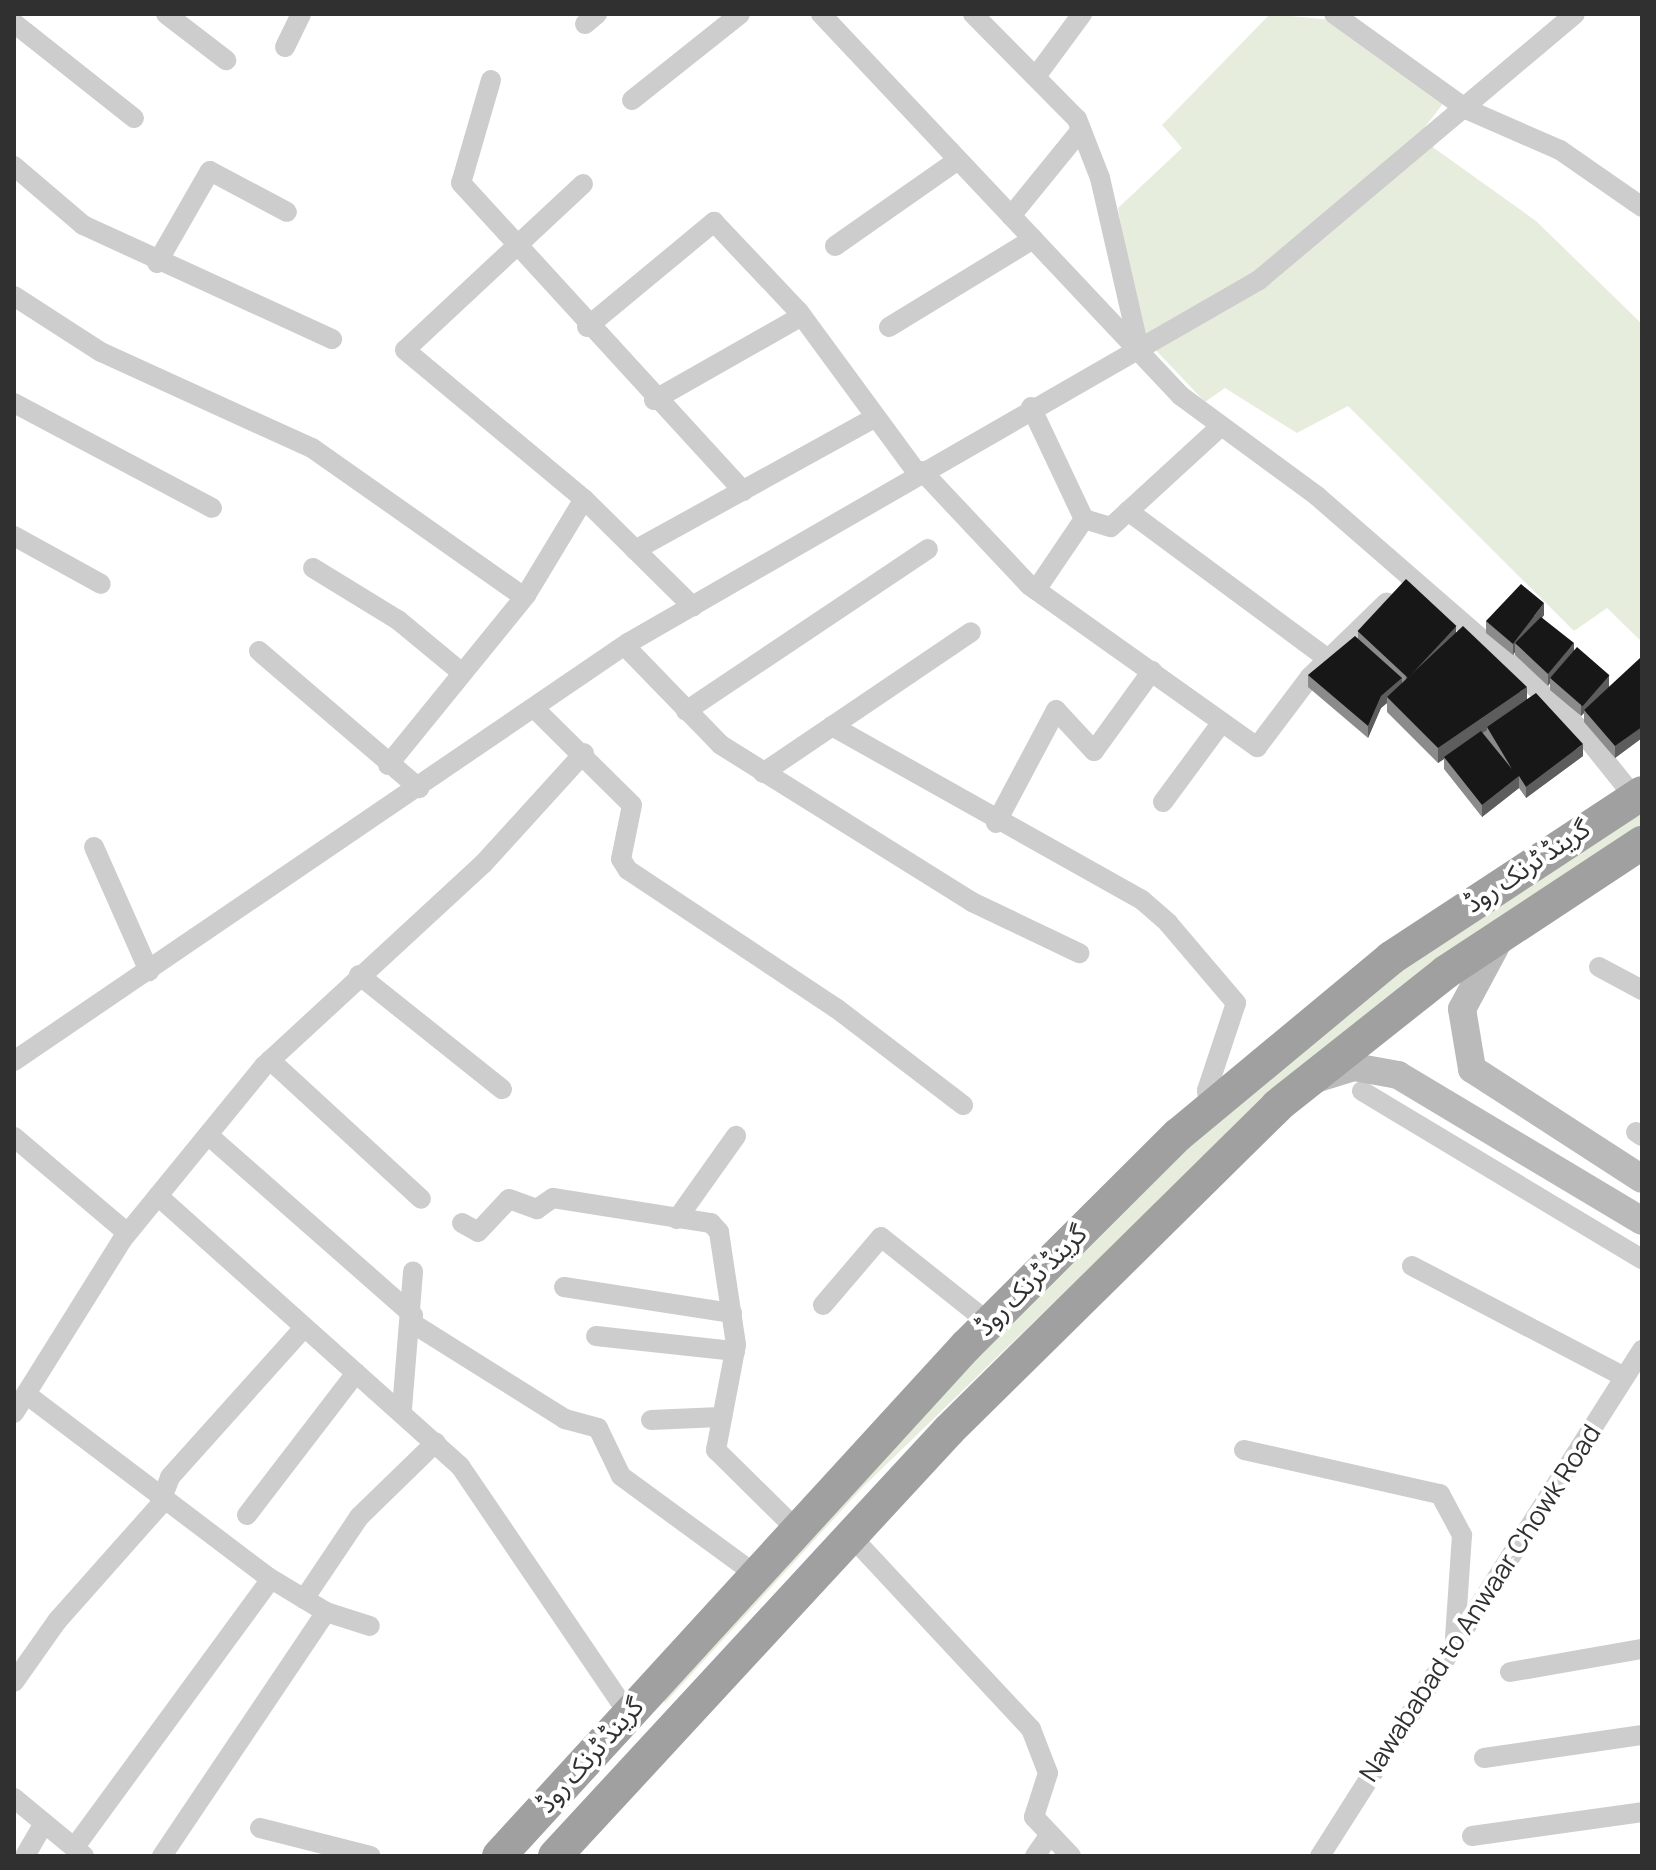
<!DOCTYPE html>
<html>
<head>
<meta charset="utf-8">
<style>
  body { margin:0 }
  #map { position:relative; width:1656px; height:1870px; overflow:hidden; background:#fff; font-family:Manrope,"Noto Sans Arabic",sans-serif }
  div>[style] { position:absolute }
  .green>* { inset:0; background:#e7eddd }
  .minor>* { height:20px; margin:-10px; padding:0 10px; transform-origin:10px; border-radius:10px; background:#cdcdcd }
  .secondary>* { height:28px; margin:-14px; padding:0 14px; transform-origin:14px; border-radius:14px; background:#bababa }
  .trunk>* { height:34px; margin:-17px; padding:0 17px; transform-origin:17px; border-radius:17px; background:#a0a0a0 }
  .wall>* { inset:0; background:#8b8b8b }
  .shaded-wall>* { inset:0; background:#5d5d5d }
  .building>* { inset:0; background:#171717; transform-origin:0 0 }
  span { translate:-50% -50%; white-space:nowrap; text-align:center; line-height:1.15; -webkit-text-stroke:8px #fff; paint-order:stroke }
  .street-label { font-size:26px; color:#303030 }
  .frame { position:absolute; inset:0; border:16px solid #303030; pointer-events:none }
</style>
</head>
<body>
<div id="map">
  <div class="green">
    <i style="clip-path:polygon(1270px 14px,1332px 20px,1445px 101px,1425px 127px,1434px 148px,1536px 221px,1642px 324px,1642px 642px,1607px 608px,1574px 631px,1348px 406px,1297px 433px,1225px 388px,1205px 402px,1149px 343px,1134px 302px,1118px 208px,1182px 148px,1162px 125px)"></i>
    <i style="clip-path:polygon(1642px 813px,1642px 830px,1228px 1134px,863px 1487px,665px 1703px,659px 1692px,1099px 1223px,1407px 960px)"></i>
  </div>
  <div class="minor">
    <i style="left:166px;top:14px;width:76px;rotate:37.5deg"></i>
    <i style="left:821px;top:14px;width:525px;rotate:46.7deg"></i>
    <i style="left:1181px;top:396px;width:169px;rotate:36.3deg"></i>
    <i style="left:1317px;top:496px;width:267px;rotate:41deg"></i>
    <i style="left:1518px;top:671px;width:83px;rotate:43.1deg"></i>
    <i style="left:1579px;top:728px;width:90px;rotate:51.3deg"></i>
    <i style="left:973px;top:14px;width:148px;rotate:45.3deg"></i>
    <i style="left:1077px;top:119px;width:63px;rotate:68.7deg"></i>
    <i style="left:1100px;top:178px;width:174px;rotate:77.1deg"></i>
    <i style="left:1334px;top:14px;width:163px;rotate:35.7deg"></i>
    <i style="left:1466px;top:109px;width:103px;rotate:23.6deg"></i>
    <i style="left:1560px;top:150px;width:100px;rotate:34.8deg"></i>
    <i style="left:14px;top:23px;width:153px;rotate:38.4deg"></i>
    <i style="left:585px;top:24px;width:16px;rotate:-40deg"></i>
    <i style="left:285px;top:47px;width:37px;rotate:-64deg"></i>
    <i style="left:1037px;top:75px;width:76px;rotate:-53.6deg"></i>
    <i style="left:491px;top:80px;width:107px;rotate:106.2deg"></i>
    <i style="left:461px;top:183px;width:418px;rotate:47.5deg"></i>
    <i style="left:632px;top:100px;width:138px;rotate:-38.5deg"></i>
    <i style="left:14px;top:166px;width:91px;rotate:40.5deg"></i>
    <i style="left:83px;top:225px;width:274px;rotate:24.6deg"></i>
    <i style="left:583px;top:184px;width:243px;rotate:137deg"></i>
    <i style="left:405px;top:350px;width:233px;rotate:39.8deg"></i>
    <i style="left:584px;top:499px;width:153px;rotate:44.7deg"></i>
    <i style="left:1011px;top:216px;width:111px;rotate:-50.9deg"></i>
    <i style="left:835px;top:246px;width:150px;rotate:-35deg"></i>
    <i style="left:157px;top:263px;width:106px;rotate:-60.1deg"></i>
    <i style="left:210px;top:171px;width:87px;rotate:28deg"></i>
    <i style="left:14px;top:296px;width:103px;rotate:32.8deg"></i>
    <i style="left:101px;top:352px;width:232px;rotate:24.5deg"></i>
    <i style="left:312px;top:448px;width:259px;rotate:35.1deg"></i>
    <i style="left:587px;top:327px;width:165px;rotate:-39.6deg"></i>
    <i style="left:714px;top:222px;width:124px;rotate:46.6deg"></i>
    <i style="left:799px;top:312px;width:201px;rotate:53.7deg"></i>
    <i style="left:889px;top:327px;width:169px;rotate:-31.4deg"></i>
    <i style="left:654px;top:400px;width:170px;rotate:-29.6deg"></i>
    <i style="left:14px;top:403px;width:224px;rotate:27.9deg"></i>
    <i style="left:1031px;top:407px;width:124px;rotate:64.7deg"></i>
    <i style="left:922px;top:471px;width:156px;rotate:46.8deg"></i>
    <i style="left:1029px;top:585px;width:280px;rotate:35.4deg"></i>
    <i style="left:1257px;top:747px;width:88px;rotate:-52.9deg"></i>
    <i style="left:1310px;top:677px;width:107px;rotate:-44.2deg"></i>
    <i style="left:1128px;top:511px;width:249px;rotate:36.5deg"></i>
    <i style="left:14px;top:536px;width:99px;rotate:28.9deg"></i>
    <i style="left:635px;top:550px;width:271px;rotate:-28.9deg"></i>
    <i style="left:313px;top:568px;width:100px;rotate:31.5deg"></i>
    <i style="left:398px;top:620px;width:83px;rotate:39.6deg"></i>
    <i style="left:1036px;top:590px;width:86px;rotate:-55.9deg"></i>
    <i style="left:1084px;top:519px;width:28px;rotate:17deg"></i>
    <i style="left:1111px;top:527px;width:147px;rotate:-42.5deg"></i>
    <i style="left:625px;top:646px;width:138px;rotate:45.9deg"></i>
    <i style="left:721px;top:745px;width:296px;rotate:32deg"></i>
    <i style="left:972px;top:902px;width:119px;rotate:25.5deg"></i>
    <i style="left:259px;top:651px;width:211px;rotate:40.6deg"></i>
    <i style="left:535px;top:709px;width:136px;rotate:44.7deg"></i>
    <i style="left:632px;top:805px;width:55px;rotate:101.5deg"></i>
    <i style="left:621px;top:859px;width:13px;rotate:58deg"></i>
    <i style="left:628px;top:870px;width:250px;rotate:33.6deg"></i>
    <i style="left:836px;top:1008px;width:160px;rotate:37.4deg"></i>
    <i style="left:686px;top:711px;width:291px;rotate:-33.8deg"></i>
    <i style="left:832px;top:726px;width:355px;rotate:29.3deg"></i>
    <i style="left:1142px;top:900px;width:35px;rotate:41deg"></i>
    <i style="left:1168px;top:923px;width:105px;rotate:49.6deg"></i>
    <i style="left:1236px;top:1003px;width:92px;rotate:108.4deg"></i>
    <i style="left:1207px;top:1090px;width:19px;rotate:84deg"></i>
    <i style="left:388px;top:765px;width:219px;rotate:-50.9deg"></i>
    <i style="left:526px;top:595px;width:112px;rotate:-58.9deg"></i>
    <i style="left:763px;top:773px;width:251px;rotate:-34.1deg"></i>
    <i style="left:1163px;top:802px;width:99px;rotate:-53.6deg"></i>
    <i style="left:996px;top:823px;width:128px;rotate:-62deg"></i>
    <i style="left:1056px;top:710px;width:56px;rotate:47.2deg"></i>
    <i style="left:1094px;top:751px;width:99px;rotate:-54.1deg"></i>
    <i style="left:94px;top:847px;width:136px;rotate:66.1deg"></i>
    <i style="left:1599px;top:967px;width:49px;rotate:28.1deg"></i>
    <i style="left:359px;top:975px;width:183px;rotate:38.6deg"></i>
    <i style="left:270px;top:1060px;width:205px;rotate:42.6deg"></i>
    <i style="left:14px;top:1061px;width:743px;rotate:-34.25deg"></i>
    <i style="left:628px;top:643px;width:728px;rotate:-29.91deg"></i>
    <i style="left:1259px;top:280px;width:413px;rotate:-40.1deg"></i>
    <i style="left:1362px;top:1091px;width:327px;rotate:31deg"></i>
    <i style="left:1636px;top:1132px;width:7px;rotate:34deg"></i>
    <i style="left:208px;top:1135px;width:273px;rotate:41.3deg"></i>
    <i style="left:14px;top:1137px;width:148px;rotate:40.3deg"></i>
    <i style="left:158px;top:1196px;width:405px;rotate:41.8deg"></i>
    <i style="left:460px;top:1466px;width:299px;rotate:55.8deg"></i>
    <i style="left:677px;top:1219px;width:102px;rotate:-54.6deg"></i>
    <i style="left:462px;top:1223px;width:18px;rotate:29deg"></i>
    <i style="left:478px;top:1232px;width:45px;rotate:-46.8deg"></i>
    <i style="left:509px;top:1199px;width:30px;rotate:20deg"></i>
    <i style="left:537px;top:1209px;width:19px;rotate:-35deg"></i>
    <i style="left:553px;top:1198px;width:160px;rotate:9deg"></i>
    <i style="left:711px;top:1223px;width:12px;rotate:48deg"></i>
    <i style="left:719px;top:1232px;width:114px;rotate:81.4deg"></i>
    <i style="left:736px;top:1345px;width:107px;rotate:100.8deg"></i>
    <i style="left:716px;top:1450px;width:112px;rotate:44.6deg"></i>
    <i style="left:1412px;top:1266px;width:239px;rotate:27.6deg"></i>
    <i style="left:564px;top:1287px;width:170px;rotate:8.8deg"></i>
    <i style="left:823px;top:1305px;width:89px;rotate:-49.5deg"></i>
    <i style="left:881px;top:1237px;width:138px;rotate:38.5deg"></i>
    <i style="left:412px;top:1323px;width:181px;rotate:32.1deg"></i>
    <i style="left:565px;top:1419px;width:34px;rotate:15deg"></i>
    <i style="left:598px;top:1428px;width:53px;rotate:64.4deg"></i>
    <i style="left:621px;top:1476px;width:166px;rotate:36.2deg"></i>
    <i style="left:596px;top:1336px;width:140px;rotate:6.2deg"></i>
    <i style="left:26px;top:1394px;width:303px;rotate:37.1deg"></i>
    <i style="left:268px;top:1577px;width:68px;rotate:31.1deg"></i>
    <i style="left:326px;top:1612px;width:46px;rotate:17.7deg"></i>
    <i style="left:402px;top:1409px;width:138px;rotate:-85.4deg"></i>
    <i style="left:14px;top:1413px;width:204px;rotate:-58deg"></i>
    <i style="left:122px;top:1240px;width:225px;rotate:-50.8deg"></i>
    <i style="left:264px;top:1066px;width:298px;rotate:-42.7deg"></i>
    <i style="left:483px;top:864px;width:150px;rotate:-47.7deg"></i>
    <i style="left:651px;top:1420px;width:69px;rotate:-2.5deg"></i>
    <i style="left:1244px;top:1450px;width:201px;rotate:12.7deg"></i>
    <i style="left:1440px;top:1494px;width:47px;rotate:61.8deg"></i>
    <i style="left:1462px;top:1535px;width:103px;rotate:93.9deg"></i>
    <i style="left:247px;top:1515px;width:179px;rotate:-52.5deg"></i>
    <i style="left:851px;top:1536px;width:264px;rotate:47deg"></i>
    <i style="left:1031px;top:1729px;width:47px;rotate:68.9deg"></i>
    <i style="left:1048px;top:1773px;width:46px;rotate:107.7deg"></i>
    <i style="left:1034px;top:1817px;width:54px;rotate:46.5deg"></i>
    <i style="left:304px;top:1599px;width:99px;rotate:-56.1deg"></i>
    <i style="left:359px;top:1517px;width:107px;rotate:-44.2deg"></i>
    <i style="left:1510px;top:1672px;width:134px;rotate:-9.9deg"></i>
    <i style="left:14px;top:1682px;width:75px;rotate:-54.8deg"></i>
    <i style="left:57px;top:1621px;width:154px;rotate:-48.4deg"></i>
    <i style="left:159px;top:1506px;width:31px;rotate:-69deg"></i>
    <i style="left:170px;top:1477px;width:198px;rotate:-48.1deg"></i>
    <i style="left:1484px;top:1758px;width:160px;rotate:-8.3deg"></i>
    <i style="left:14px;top:1798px;width:91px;rotate:39.6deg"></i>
    <i style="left:260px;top:1828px;width:114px;rotate:14.2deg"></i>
    <i style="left:1472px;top:1836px;width:172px;rotate:-8deg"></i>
    <i style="left:74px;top:1848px;width:327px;rotate:-53.8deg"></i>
    <i style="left:25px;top:1856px;width:38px;rotate:-60deg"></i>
    <i style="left:162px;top:1856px;width:294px;rotate:-56.1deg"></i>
    <i style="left:1035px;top:1856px;width:24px;rotate:-55deg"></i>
    <i style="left:1320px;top:1856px;width:600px;rotate:-57.53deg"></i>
  </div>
  <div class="secondary">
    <i style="left:1499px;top:940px;width:78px;rotate:118.2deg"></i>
    <i style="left:1462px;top:1009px;width:61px;rotate:80.5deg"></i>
    <i style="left:1472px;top:1069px;width:202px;rotate:32.9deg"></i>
    <i style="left:1318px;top:1078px;width:38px;rotate:-17deg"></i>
    <i style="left:1354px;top:1067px;width:45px;rotate:10.3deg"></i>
    <i style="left:1398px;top:1075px;width:284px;rotate:30.9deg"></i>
  </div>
  <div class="trunk">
    <i style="left:499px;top:1856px;width:692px;rotate:-47.52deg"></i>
    <i style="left:966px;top:1346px;width:299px;rotate:-44.9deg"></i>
    <i style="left:1178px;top:1135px;width:277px;rotate:-39.7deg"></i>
    <i style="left:1391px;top:958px;width:300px;rotate:-33.3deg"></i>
    <i style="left:555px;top:1856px;width:580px;rotate:-47.23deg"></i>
    <i style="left:949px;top:1430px;width:461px;rotate:-44.6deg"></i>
    <i style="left:1277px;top:1106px;width:216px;rotate:-38.4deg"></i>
    <i style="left:1446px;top:972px;width:235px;rotate:-33.4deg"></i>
  </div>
  <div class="wall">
    <i style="clip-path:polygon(1544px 615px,1542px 618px,1609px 687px,1642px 661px,1642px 738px,1615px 758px,1584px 722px,1584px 713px,1581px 716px,1550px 690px,1550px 683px,1548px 686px,1515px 655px,1515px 652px,1513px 655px,1486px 633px,1486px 621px)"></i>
    <i style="clip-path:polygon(1358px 631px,1456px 632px,1527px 699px,1583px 756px,1526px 798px,1519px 788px,1482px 817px,1444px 769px,1444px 759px,1438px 763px,1387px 712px,1387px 703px,1381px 708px,1368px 738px,1308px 687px,1308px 675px,1358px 638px)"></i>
  </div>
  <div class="shaded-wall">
    <i style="clip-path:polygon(1544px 603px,1544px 615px,1520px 647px,1515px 643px,1515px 652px,1513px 655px,1513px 644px)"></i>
    <i style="clip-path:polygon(1456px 626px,1456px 638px,1406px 687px,1406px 675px)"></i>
    <i style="clip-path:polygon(1574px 643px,1574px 655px,1550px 678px,1550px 683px,1548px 686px,1548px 674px)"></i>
    <i style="clip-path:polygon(1609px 675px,1609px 687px,1584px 710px,1584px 713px,1581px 716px,1581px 704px)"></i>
    <i style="clip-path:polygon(1402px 678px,1402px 690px,1387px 697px,1387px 703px,1381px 708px,1368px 738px,1368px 726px,1381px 696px)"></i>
    <i style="clip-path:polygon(1527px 687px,1527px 703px,1487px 727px,1487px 730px,1445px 759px,1444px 757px,1444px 759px,1438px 763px,1438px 748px)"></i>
    <i style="clip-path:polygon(1642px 727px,1642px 738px,1615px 758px,1615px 746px)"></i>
    <i style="clip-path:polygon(1583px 744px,1583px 756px,1526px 798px,1526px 787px)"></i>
    <i style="clip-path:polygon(1519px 776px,1519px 788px,1482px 817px,1482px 805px)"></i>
  </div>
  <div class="building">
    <i style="left:1406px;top:579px;width:69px;height:71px;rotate:43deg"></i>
    <i style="clip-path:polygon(1521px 584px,1544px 603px,1513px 644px,1486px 621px)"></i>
    <i style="clip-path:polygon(1541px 617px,1574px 643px,1548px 674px,1515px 643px)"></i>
    <i style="clip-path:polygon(1463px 626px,1527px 687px,1438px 748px,1387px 697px)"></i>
    <i style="clip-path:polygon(1355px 636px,1402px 678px,1381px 696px,1368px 726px,1308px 675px)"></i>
    <i style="left:1577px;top:647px;width:43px;height:41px;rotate:41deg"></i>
    <i style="clip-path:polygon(1640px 658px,1642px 661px,1642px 727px,1615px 746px,1584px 710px)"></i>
    <i style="clip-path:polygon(1536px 693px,1583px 744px,1526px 787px,1519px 776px,1482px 805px,1444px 757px,1481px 731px,1512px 769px,1487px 727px)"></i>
  </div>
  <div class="street-label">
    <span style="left:1527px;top:866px;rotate:-34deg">گرینڈ ٹرنک روڈ</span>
    <span style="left:1031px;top:1280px;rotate:-45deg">گرینڈ ٹرنک روڈ</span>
    <span style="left:1480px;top:1603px;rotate:-57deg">Nawababad to Anwaar Chowk Road</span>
    <span style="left:590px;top:1755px;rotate:-48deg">گرینڈ ٹرنک روڈ</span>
  </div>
  <div class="frame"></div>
</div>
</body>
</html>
